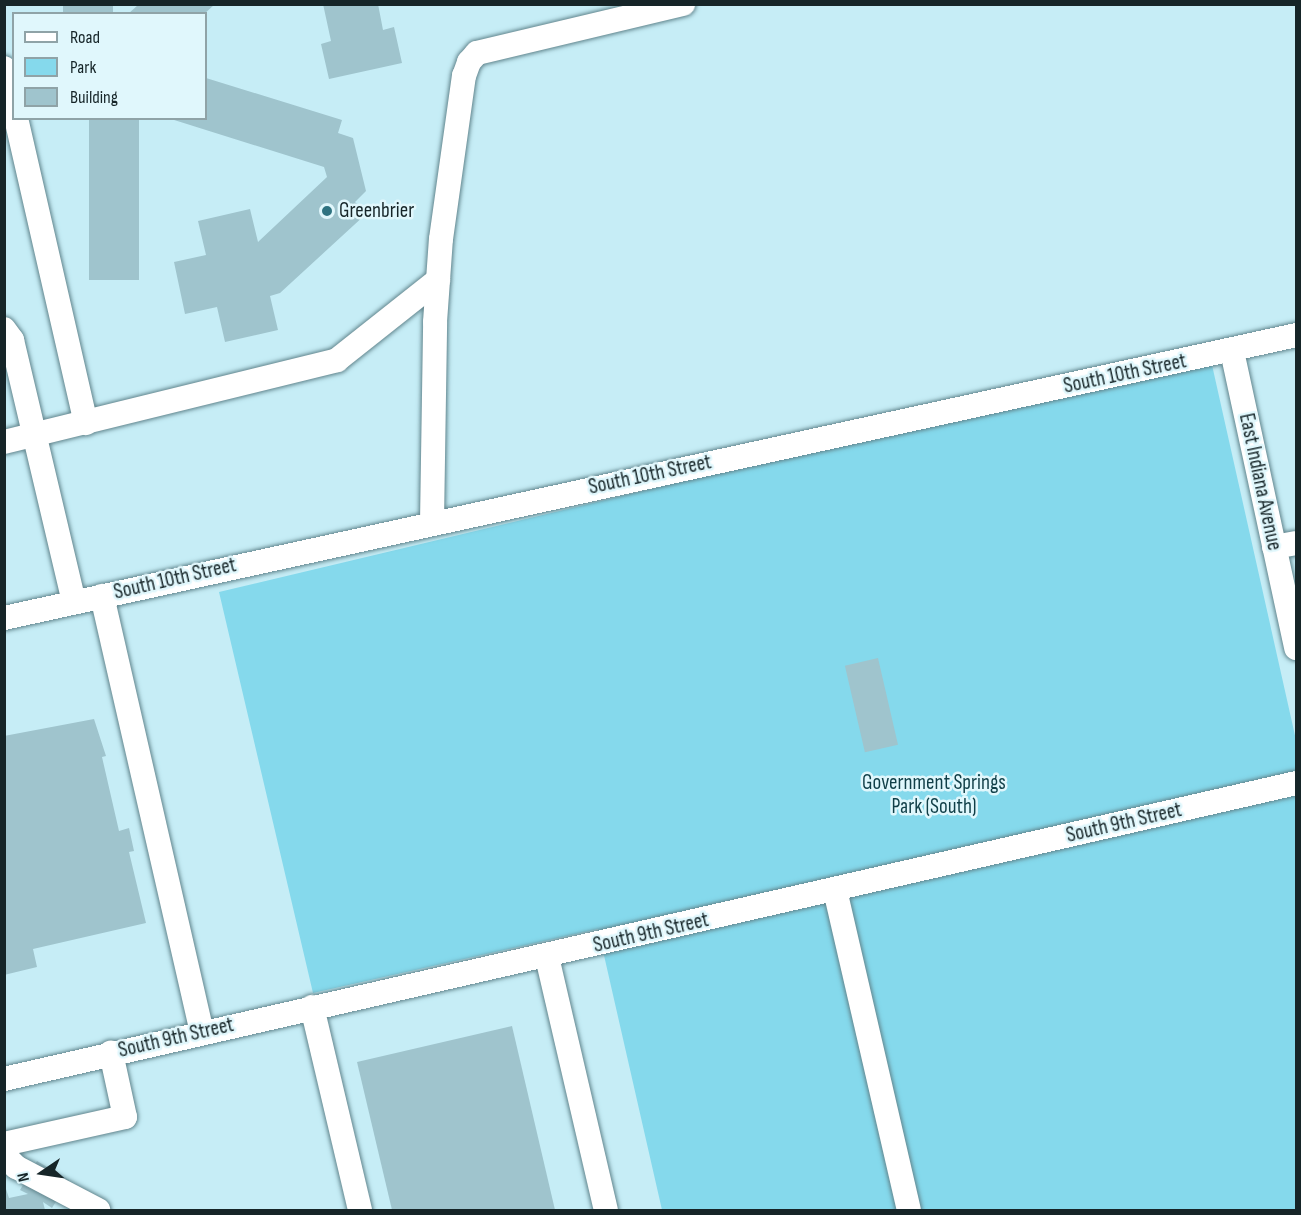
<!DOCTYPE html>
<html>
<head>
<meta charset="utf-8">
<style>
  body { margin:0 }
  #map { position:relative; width:1301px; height:1215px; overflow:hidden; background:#c6edf6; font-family:"Sofia Sans Condensed",sans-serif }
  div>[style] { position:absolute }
  .green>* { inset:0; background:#85d9ec }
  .building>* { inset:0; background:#9fc4cd; transform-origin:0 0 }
  .roads { filter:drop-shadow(0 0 2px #61858d) drop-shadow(0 0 2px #61858d) }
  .minor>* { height:24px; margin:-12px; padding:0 12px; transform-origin:12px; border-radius:12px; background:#fff }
  .dots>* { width:16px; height:16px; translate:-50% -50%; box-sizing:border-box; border:3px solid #e0f7fc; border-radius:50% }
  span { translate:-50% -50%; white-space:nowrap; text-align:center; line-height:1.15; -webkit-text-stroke:5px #e0f7fc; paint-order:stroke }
  .poi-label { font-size:21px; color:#162528 }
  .left { translate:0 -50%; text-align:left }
  .street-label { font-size:21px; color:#162528 }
  .park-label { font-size:21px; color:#103f48 }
  .frame { position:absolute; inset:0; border:6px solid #162528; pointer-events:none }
  .legend { position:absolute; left:12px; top:12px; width:195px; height:108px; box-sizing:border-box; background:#e0f7fc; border:2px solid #8fa3a7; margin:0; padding:8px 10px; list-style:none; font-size:18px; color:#162528 }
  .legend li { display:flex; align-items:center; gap:12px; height:30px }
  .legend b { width:30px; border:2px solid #8fa3a7 }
  .north { position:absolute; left:12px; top:1143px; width:60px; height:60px; -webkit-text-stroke:4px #e0f7fc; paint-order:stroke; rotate:257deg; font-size:16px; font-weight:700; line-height:24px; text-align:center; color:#162528 }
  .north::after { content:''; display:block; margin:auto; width:21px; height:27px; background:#162528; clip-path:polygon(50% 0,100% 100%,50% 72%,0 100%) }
</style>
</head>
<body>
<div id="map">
  <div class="green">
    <i style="clip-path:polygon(1210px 356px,1296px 740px,1296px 1210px,662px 1210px,598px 929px,313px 993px,219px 592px)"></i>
  </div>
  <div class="building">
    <i style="left:63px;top:4px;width:50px;height:10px"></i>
    <i style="clip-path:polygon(323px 4px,378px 4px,383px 30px,394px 27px,402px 63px,329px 79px,321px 44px,331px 41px)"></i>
    <i style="clip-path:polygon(138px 5px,214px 5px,204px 14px,128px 14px)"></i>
    <i style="clip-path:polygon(206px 78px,342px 120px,338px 133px,353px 138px,366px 191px,355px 202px,366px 214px,280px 293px,270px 296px,278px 330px,225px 342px,217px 307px,185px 314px,174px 262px,206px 255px,198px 221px,250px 209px,258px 242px,327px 177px,324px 167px,171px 119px,206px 118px)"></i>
    <i style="left:89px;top:118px;width:50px;height:162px"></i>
    <i style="left:878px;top:658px;width:89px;height:34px;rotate:77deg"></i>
    <i style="clip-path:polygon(94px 719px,106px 756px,102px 757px,119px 831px,129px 828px,134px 851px,129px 852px,146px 923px,33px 949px,37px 967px,4px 975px,4px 736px)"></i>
    <i style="clip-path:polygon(512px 1026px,555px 1210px,392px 1210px,357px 1062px)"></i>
    <i style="clip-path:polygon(37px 1161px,69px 1180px,52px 1208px,43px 1202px,45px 1210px,4px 1210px,4px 1183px,9px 1198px,28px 1194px,20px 1190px)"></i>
  </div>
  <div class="roads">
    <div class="minor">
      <i style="left:4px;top:68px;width:41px;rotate:76deg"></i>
      <i style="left:16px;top:118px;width:313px;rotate:77.1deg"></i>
      <i style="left:4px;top:329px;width:14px;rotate:54deg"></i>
      <i style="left:12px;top:340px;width:269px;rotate:76.7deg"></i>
      <i style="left:1232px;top:351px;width:304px;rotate:77.8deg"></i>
      <i style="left:4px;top:442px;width:343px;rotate:-13.8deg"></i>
      <i style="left:337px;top:360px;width:129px;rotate:-38.4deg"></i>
      <i style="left:432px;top:522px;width:200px;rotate:-89.1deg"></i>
      <i style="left:435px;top:322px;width:83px;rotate:-85.9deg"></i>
      <i style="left:441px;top:239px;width:165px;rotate:-82deg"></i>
      <i style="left:464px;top:76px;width:15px;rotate:-70deg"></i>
      <i style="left:469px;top:62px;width:12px;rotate:-48deg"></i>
      <i style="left:477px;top:53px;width:212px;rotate:-13.4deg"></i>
      <i style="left:1274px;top:547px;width:22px;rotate:-10deg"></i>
      <i style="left:102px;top:596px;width:447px;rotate:77.1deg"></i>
      <i style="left:4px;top:618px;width:1323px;rotate:-12.35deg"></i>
      <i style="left:835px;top:890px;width:328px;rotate:77deg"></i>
      <i style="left:547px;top:957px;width:260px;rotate:76.9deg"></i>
      <i style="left:312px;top:1007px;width:209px;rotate:76.7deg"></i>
      <i style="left:4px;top:1079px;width:1325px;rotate:-12.9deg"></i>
      <i style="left:4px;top:1144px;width:124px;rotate:-12.6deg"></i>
      <i style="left:125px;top:1117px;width:66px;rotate:-102.3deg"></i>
      <i style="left:4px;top:1155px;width:17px;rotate:45deg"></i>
      <i style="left:16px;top:1167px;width:93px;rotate:27.7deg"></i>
    </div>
  </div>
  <div class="dots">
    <i style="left:327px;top:211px;background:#2e7381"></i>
  </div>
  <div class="poi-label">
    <span class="left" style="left:339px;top:211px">Greenbrier</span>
  </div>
  <div class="street-label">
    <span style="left:1125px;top:374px;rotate:-12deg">South 10th Street</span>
    <span style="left:650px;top:475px;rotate:-12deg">South 10th Street</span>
    <span style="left:1260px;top:482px;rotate:78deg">East Indiana Avenue</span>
    <span style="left:175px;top:579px;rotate:-13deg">South 10th Street</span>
    <span style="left:1124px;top:823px;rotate:-13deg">South 9th Street</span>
    <span style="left:651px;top:933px;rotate:-13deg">South 9th Street</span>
    <span style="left:176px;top:1038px;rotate:-13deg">South 9th Street</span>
  </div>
  <div class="park-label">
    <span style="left:934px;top:795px">Government Springs<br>Park (South)</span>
  </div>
  <div class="frame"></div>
  <ul class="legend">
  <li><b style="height:8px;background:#fff"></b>Road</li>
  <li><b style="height:16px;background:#85d9ec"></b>Park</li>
  <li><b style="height:16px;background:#9fc4cd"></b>Building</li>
  </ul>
  <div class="north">N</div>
</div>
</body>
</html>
